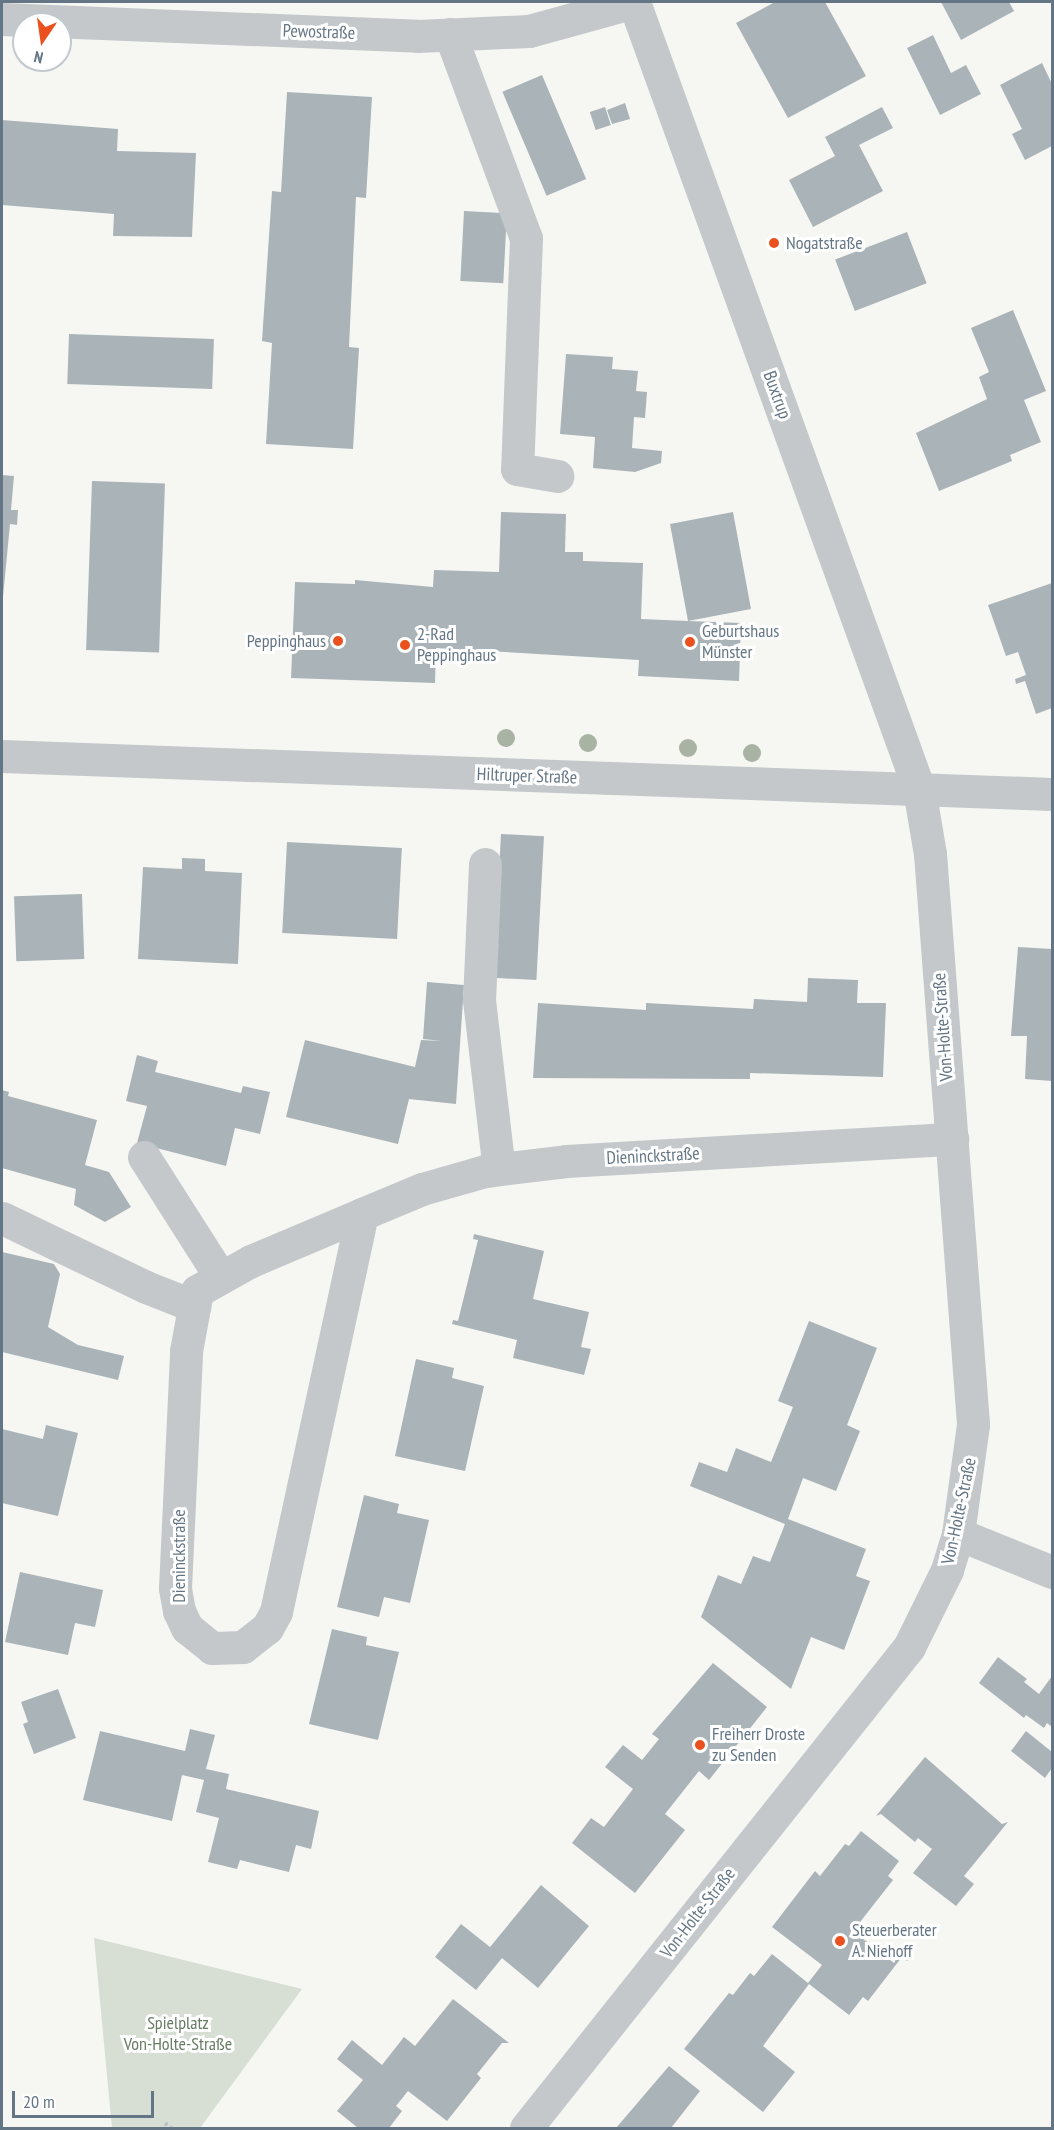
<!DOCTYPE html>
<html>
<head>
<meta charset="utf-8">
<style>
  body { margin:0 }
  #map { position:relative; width:1054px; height:2130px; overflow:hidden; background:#f6f7f3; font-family:"PT Sans Narrow",sans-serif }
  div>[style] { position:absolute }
  .green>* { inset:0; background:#d7ded4 }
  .building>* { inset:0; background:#aab3b8; transform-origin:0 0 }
  .path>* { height:4px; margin-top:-2px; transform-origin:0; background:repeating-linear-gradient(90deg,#bdc0c2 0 3px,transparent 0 6px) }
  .minor>* { height:33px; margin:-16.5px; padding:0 16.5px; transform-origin:16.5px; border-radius:16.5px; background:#c4c8cb }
  .trees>* { width:18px; height:18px; margin:-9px; border-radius:50%; background:#a8b3a4 }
  .dots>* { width:16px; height:16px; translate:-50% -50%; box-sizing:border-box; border:3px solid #fff; border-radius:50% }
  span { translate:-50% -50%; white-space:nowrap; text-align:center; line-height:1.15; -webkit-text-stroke:6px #fff; paint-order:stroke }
  .street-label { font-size:18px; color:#647685 }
  .poi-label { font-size:18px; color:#647685 }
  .left { translate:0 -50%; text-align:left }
  .right { translate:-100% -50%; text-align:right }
  .park-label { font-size:18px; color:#687c63 }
  .frame { position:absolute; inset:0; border:3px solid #647685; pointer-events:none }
  .north { position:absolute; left:12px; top:12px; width:60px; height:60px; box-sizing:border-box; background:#fff; border:2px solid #c1c8ce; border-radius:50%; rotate:193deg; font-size:16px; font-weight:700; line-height:24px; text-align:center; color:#647685 }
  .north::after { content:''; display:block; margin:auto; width:21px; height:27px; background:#ea511f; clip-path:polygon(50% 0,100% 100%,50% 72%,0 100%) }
  .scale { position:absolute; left:12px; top:2091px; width:142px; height:27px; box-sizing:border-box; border:3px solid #647685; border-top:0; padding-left:8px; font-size:18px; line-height:21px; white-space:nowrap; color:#647685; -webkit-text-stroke:4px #fff; paint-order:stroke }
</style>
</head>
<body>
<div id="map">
  <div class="green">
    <i style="clip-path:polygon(94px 1938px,302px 1989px,200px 2128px,112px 2128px)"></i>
  </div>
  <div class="building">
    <i style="clip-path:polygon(775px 2px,825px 2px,866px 76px,788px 118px,736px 23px)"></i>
    <i style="clip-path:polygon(941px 2px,1009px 2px,1014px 11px,961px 40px)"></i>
    <i style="clip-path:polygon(933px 35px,951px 73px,966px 65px,981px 94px,940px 115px,907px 48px)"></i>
    <i style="clip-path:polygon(1042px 63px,1052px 84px,1052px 146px,1025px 160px,1012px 134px,1022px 129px,1000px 85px)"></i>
    <i style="left:542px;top:75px;width:113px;height:43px;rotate:67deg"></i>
    <i style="clip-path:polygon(287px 92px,372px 97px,366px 198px,356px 197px,349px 347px,359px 348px,353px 449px,266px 444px,272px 343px,262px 341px,272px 191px,281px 192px)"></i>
    <i style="clip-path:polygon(625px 103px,630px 119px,612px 124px,607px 110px)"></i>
    <i style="left:605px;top:107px;width:19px;height:16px;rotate:72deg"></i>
    <i style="clip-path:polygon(882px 107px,893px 128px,859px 145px,883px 191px,813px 227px,789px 180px,835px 156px,825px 137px)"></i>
    <i style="clip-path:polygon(2px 120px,118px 129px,117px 151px,196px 153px,192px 237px,113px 236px,114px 214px,2px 205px)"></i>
    <i style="left:464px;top:211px;width:43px;height:70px;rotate:3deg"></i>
    <i style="left:907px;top:232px;width:55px;height:77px;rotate:69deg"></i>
    <i style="clip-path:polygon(1013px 310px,1046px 391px,1024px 400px,1041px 442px,1010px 455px,1012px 461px,939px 491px,916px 433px,987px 399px,979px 377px,989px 372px,971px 328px)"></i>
    <i style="left:69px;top:334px;width:145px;height:50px;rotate:2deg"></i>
    <i style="clip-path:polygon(566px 354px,613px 357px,612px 369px,638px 371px,636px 391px,647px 392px,645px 418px,634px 417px,632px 448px,662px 451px,661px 463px,635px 472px,593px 468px,595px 437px,560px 434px)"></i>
    <i style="clip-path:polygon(2px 475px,14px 476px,11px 510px,18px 510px,17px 525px,10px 524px,3px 597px)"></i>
    <i style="left:92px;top:481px;width:73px;height:169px;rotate:2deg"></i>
    <i style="clip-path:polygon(501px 512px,566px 514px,565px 552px,583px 552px,583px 561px,643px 563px,641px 619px,688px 621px,670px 524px,733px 512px,751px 609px,688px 621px,741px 623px,739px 681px,638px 676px,639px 660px,436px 648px,435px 683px,291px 678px,295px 582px,355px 584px,355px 580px,433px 587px,434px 570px,499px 572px)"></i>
    <i style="clip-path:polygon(1052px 583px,1052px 708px,1036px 714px,1025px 681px,1016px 684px,1015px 679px,1026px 675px,1018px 652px,1006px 656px,988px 605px)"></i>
    <i style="left:501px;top:834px;width:43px;height:144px;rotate:3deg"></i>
    <i style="left:287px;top:842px;width:115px;height:91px;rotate:3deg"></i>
    <i style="clip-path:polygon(182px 858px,205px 859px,205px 871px,242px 873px,238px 964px,138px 959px,143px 867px,182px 869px)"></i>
    <i style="left:82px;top:894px;width:65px;height:68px;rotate:88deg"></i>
    <i style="clip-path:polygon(1018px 947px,1052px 949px,1052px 1081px,1025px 1079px,1027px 1036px,1011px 1036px)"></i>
    <i style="clip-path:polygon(808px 978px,858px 980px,857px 1003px,886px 1003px,883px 1077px,750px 1073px,750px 1079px,533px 1078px,538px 1003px,646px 1010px,646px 1003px,753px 1009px,754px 999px,807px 1002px)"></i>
    <i style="clip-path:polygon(427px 982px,464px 985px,456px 1104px,409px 1099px,398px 1144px,286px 1117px,305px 1040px,415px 1067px,421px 1040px,442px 1041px,423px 1039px)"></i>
    <i style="clip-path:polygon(137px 1055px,158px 1061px,155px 1072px,241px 1093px,243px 1086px,270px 1092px,260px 1134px,235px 1128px,226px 1166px,137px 1143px,147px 1106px,126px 1101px)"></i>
    <i style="clip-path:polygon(2px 1090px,9px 1092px,8px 1096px,97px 1120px,85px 1165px,109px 1172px,131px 1207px,105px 1222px,74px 1205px,76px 1189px,2px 1168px)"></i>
    <i style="clip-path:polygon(474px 1234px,544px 1251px,533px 1299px,589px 1312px,581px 1347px,591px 1349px,584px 1375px,513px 1358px,517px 1340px,452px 1324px,453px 1320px,458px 1321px,478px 1240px,473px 1239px)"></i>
    <i style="clip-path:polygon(2px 1252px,54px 1264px,60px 1274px,48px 1327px,78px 1345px,124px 1356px,118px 1380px,2px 1352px)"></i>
    <i style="clip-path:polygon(809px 1321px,877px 1348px,847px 1425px,860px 1431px,836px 1491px,803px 1478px,788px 1519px,866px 1549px,856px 1576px,870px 1581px,844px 1650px,811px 1637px,791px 1689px,701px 1617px,718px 1575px,741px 1584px,753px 1556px,770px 1562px,785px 1524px,690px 1486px,699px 1462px,727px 1472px,736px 1448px,771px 1462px,793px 1407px,778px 1401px)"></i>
    <i style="clip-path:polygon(416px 1359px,454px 1368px,452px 1378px,484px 1386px,465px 1471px,395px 1456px)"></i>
    <i style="clip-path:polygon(46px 1425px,78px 1433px,58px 1516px,2px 1503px,2px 1429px,43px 1439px)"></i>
    <i style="clip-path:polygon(364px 1495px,399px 1504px,397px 1513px,429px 1520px,410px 1603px,384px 1597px,379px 1617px,337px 1607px)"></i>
    <i style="clip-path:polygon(20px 1572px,103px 1590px,95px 1627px,75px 1623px,68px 1655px,5px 1642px)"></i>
    <i style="clip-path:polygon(332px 1629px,367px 1637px,366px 1645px,399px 1652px,378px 1740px,309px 1724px)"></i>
    <i style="clip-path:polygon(998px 1657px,1027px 1679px,1024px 1682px,1039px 1694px,1052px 1676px,1052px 1727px,1047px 1723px,1044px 1728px,1026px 1715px,1024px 1718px,979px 1683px)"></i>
    <i style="clip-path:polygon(713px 1663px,767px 1707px,709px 1780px,699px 1771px,665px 1814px,685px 1830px,635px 1893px,572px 1843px,591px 1818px,604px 1827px,633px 1789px,605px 1767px,623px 1745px,642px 1760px,659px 1739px,652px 1734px)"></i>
    <i style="clip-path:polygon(58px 1689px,76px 1738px,34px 1754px,23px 1724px,28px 1722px,21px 1702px)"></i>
    <i style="clip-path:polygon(190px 1729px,215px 1735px,206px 1769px,229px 1774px,226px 1789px,319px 1811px,311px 1849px,296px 1845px,289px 1872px,240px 1860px,237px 1869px,208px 1862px,219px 1818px,196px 1812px,204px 1780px,182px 1775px,172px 1821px,83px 1800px,100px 1731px,185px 1751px)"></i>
    <i style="clip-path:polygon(1026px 1731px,1052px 1752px,1052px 1768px,1045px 1778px,1011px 1751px)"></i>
    <i style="clip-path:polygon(925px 1757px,1002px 1824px,1008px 1822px,964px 1876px,974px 1884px,956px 1906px,913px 1873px,932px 1849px,918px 1838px,915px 1842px,881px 1814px,876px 1816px)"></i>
    <i style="clip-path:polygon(861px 1831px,899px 1861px,888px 1876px,893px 1880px,853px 1931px,894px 1963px,904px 1944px,912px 1955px,907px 1961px,902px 1957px,868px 2001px,863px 1997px,849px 2015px,809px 1984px,763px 2046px,795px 2072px,763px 2112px,684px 2049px,729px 1993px,733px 1995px,750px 1973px,754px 1976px,772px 1954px,808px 1983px,822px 1965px,772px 1927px,815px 1871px,820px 1876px,845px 1844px,849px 1846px)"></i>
    <i style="clip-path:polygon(541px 1885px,589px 1926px,538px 1988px,502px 1958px,476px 1990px,435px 1957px,461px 1924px,490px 1947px)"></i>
    <i style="clip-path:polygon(453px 1999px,509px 2043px,502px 2043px,477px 2074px,481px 2078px,447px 2121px,408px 2091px,396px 2106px,402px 2111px,389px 2128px,358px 2128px,337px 2111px,363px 2080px,337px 2059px,352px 2040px,382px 2065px,404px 2037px,415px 2046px)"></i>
    <i style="clip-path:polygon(669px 2066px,700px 2091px,671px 2128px,616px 2128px)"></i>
  </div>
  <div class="path">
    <i style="left:165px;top:2123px;width:8px;rotate:40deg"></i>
  </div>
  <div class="minor">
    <i style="left:2px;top:19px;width:416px;rotate:2.3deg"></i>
    <i style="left:418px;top:36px;width:111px;rotate:-2.6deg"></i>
    <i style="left:529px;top:31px;width:109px;rotate:-15.4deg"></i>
    <i style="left:450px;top:34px;width:218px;rotate:69.6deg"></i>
    <i style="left:526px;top:238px;width:231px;rotate:92.2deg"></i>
    <i style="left:517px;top:469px;width:41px;rotate:9.9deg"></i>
    <i style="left:2px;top:756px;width:1051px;rotate:2.07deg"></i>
    <i style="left:485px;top:864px;width:136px;rotate:92.5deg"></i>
    <i style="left:479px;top:1000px;width:170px;rotate:83.3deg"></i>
    <i style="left:144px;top:1157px;width:143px;rotate:57.5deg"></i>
    <i style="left:362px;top:1214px;width:407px;rotate:102.2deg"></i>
    <i style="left:276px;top:1612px;width:18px;rotate:119deg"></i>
    <i style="left:267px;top:1628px;width:31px;rotate:142deg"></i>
    <i style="left:243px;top:1647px;width:31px;rotate:178deg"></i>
    <i style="left:212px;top:1648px;width:32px;rotate:-141deg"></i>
    <i style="left:187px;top:1628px;width:19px;rotate:-115deg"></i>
    <i style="left:179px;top:1611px;width:23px;rotate:-100deg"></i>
    <i style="left:175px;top:1588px;width:237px;rotate:-87.3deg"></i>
    <i style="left:186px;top:1351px;width:61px;rotate:-79.6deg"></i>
    <i style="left:197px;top:1291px;width:62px;rotate:-29.1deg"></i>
    <i style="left:251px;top:1261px;width:121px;rotate:-22.9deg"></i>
    <i style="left:362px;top:1214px;width:65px;rotate:-22.6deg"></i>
    <i style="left:422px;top:1189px;width:66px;rotate:-15.9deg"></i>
    <i style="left:485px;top:1171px;width:82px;rotate:-7deg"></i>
    <i style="left:566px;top:1161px;width:387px;rotate:-3.3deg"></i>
    <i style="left:2px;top:1218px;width:160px;rotate:25.6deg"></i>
    <i style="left:146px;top:1287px;width:52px;rotate:21.6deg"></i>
    <i style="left:958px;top:1534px;width:101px;rotate:22deg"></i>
    <i style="left:526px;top:2128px;width:615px;rotate:-51.47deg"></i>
    <i style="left:909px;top:1647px;width:86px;rotate:-63.7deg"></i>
    <i style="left:947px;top:1570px;width:38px;rotate:-73deg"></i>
    <i style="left:958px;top:1534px;width:111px;rotate:-82.2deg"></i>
    <i style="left:973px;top:1424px;width:572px;rotate:-94.31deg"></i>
    <i style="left:930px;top:854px;width:66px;rotate:-99.6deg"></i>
    <i style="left:919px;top:789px;width:837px;rotate:-109.91deg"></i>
  </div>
  <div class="trees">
    <i style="left:506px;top:738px"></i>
    <i style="left:588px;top:743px"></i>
    <i style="left:688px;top:748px"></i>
    <i style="left:752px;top:753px"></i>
  </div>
  <div class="dots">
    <i style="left:774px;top:243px;background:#ea511f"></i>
    <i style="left:338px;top:641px;background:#ea511f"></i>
    <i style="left:690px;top:642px;background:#ea511f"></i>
    <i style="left:405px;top:645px;background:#ea511f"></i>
    <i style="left:700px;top:1745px;background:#ea511f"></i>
    <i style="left:840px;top:1941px;background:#ea511f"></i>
  </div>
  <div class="street-label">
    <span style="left:319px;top:32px;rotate:2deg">Pewostraße</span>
    <span style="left:777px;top:395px;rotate:70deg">Buxtrup</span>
    <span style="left:527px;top:776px;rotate:2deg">Hiltruper Straße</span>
    <span style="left:943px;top:1027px;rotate:-94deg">Von-Holte-Straße</span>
    <span style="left:653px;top:1156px;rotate:-3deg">Dieninckstraße</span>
    <span style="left:959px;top:1511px;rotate:-78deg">Von-Holte-Straße</span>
    <span style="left:179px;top:1556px;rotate:-90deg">Dieninckstraße</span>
    <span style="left:698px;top:1913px;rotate:-52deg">Von-Holte-Straße</span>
  </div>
  <div class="poi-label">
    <span class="left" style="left:786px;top:243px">Nogatstraße</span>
    <span class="left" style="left:702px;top:642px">Geburtshaus<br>Münster</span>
    <span class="left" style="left:417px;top:645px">2-Rad<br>Peppinghaus</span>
    <span class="right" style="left:326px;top:641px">Peppinghaus</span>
    <span class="left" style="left:712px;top:1745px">Freiherr Droste<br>zu Senden</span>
    <span class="left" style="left:852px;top:1941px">Steuerberater<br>A. Niehoff</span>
  </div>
  <div class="park-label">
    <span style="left:178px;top:2034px">Spielplatz<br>Von-Holte-Straße</span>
  </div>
  <div class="frame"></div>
  <div class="north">N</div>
  <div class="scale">20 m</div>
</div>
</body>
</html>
